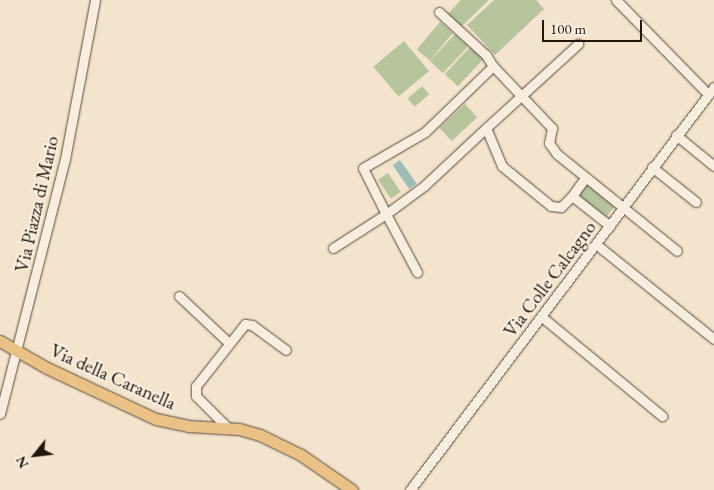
<!DOCTYPE html>
<html>
<head>
<meta charset="utf-8">
<style>
  body { margin:0 }
  #map { position:relative; width:714px; height:490px; overflow:hidden; background:#f5e4cd; font-family:"EB Garamond",serif }
  div>[style] { position:absolute }
  .green>* { inset:0; background:#b6c59d; transform-origin:0 0 }
  .water>* { inset:0; background:#9cbeb9; transform-origin:0 0 }
  .roads { filter:drop-shadow(0 0 1px #574a3c) drop-shadow(0 0 1px #574a3c) }
  .minor>* { height:9px; margin:-4.5px; padding:0 4.5px; transform-origin:4.5px; border-radius:4.5px; background:#f8edde }
  .major>* { height:11px; margin:-5.5px; padding:0 5.5px; transform-origin:5.5px; border-radius:5.5px; background:#eac286 }
  span { translate:-50% -50%; white-space:nowrap; text-align:center; line-height:1.15; -webkit-text-stroke:4.5px #f8edde; paint-order:stroke }
  .street-label { font-size:19px; color:#22170b }
  .north { position:absolute; left:10px; top:430px; width:50px; height:50px; -webkit-text-stroke:4px #f8edde; paint-order:stroke; rotate:241deg; font-size:14px; font-weight:700; line-height:20px; text-align:center; color:#22170b }
  .north::after { content:''; display:block; margin:auto; width:18px; height:22px; background:#22170b; clip-path:polygon(50% 0,100% 100%,50% 72%,0 100%) }
  .scale { position:absolute; left:542px; top:20px; width:100px; height:22px; box-sizing:border-box; border:2px solid #22170b; border-top:0; padding-left:6px; font-size:15px; line-height:18px; white-space:nowrap; color:#22170b; -webkit-text-stroke:4px #f8edde; paint-order:stroke }
</style>
</head>
<body>
<div id="map">
  <div class="green">
    <i style="clip-path:polygon(461px 0,489px 0,461px 27px,448px 14px)"></i>
    <i style="clip-path:polygon(494px 0,536px 0,544px 9px,495px 55px,467px 25px)"></i>
    <i style="left:440px;top:22px;width:17px;height:36px;rotate:40deg"></i>
    <i style="left:455px;top:34px;width:18px;height:37px;rotate:43deg"></i>
    <i style="left:404px;top:41px;width:39px;height:40px;rotate:50deg"></i>
    <i style="left:470px;top:47px;width:18px;height:37px;rotate:43deg"></i>
    <i style="left:422px;top:86px;width:11px;height:19px;rotate:49deg"></i>
    <i style="left:465px;top:104px;width:18px;height:35px;rotate:47deg"></i>
    <i style="left:388px;top:173px;width:23px;height:12px;rotate:56deg"></i>
    <i style="left:585px;top:181px;width:39px;height:18px;rotate:38deg"></i>
  </div>
  <div class="water">
    <i style="left:400px;top:160px;width:29px;height:9px;rotate:55deg"></i>
  </div>
  <div class="roads">
    <div class="minor">
      <i style="left:616px;top:0;width:132px;rotate:45.6deg"></i>
      <i style="left:439px;top:12px;width:64px;rotate:42.5deg"></i>
      <i style="left:486px;top:55px;width:13px;rotate:58deg"></i>
      <i style="left:486px;top:128px;width:125px;rotate:-42.4deg"></i>
      <i style="left:676px;top:135px;width:49px;rotate:39.2deg"></i>
      <i style="left:652px;top:167px;width:56px;rotate:38.5deg"></i>
      <i style="left:572px;top:196px;width:22px;rotate:-54deg"></i>
      <i style="left:610px;top:226px;width:48px;rotate:-141.7deg"></i>
      <i style="left:572px;top:196px;width:16px;rotate:135deg"></i>
      <i style="left:561px;top:207px;width:10px;rotate:-174deg"></i>
      <i style="left:551px;top:206px;width:63px;rotate:-140.8deg"></i>
      <i style="left:502px;top:166px;width:41px;rotate:-112.8deg"></i>
      <i style="left:486px;top:128px;width:85px;rotate:136.9deg"></i>
      <i style="left:424px;top:186px;width:47px;rotate:143.6deg"></i>
      <i style="left:386px;top:214px;width:51px;rotate:-116.6deg"></i>
      <i style="left:363px;top:168px;width:72px;rotate:-30.1deg"></i>
      <i style="left:425px;top:132px;width:95px;rotate:-44.1deg"></i>
      <i style="left:493px;top:66px;width:86px;rotate:46.4deg"></i>
      <i style="left:552px;top:128px;width:15px;rotate:101deg"></i>
      <i style="left:549px;top:143px;width:14px;rotate:54deg"></i>
      <i style="left:557px;top:154px;width:154px;rotate:38.9deg"></i>
      <i style="left:597px;top:245px;width:150px;rotate:38.8deg"></i>
      <i style="left:333px;top:248px;width:63px;rotate:-32.7deg"></i>
      <i style="left:386px;top:214px;width:66px;rotate:61.9deg"></i>
      <i style="left:179px;top:296px;width:69px;rotate:43.2deg"></i>
      <i style="left:542px;top:317px;width:156px;rotate:39.5deg"></i>
      <i style="left:0;top:414px;width:263px;rotate:-75.7deg"></i>
      <i style="left:65px;top:159px;width:162px;rotate:-79.3deg"></i>
      <i style="left:228px;top:428px;width:45px;rotate:-135deg"></i>
      <i style="left:196px;top:396px;width:10px;rotate:-90deg"></i>
      <i style="left:196px;top:386px;width:79px;rotate:-51.7deg"></i>
      <i style="left:245px;top:324px;width:7px;rotate:8deg"></i>
      <i style="left:252px;top:325px;width:42px;rotate:36.3deg"></i>
      <i style="left:410px;top:490px;width:505px;rotate:-52.97deg"></i>
    </div>
    <div class="major">
      <i style="left:0;top:341px;width:54px;rotate:29.9deg"></i>
      <i style="left:47px;top:368px;width:120px;rotate:25.1deg"></i>
      <i style="left:156px;top:419px;width:33px;rotate:12deg"></i>
      <i style="left:188px;top:426px;width:51px;rotate:3.4deg"></i>
      <i style="left:239px;top:429px;width:22px;rotate:16deg"></i>
      <i style="left:260px;top:435px;width:46px;rotate:26deg"></i>
      <i style="left:301px;top:455px;width:62px;rotate:34.5deg"></i>
    </div>
  </div>
  <div class="street-label">
    <span style="left:37px;top:204px;rotate:-77deg">Via Piazza di Mario</span>
    <span style="left:550px;top:279px;rotate:-53deg">Via Colle Calcagno</span>
    <span style="left:113px;top:377px;rotate:24deg">Via della Caranella</span>
  </div>
  <div class="north">N</div>
  <div class="scale">100 m</div>
</div>
</body>
</html>
